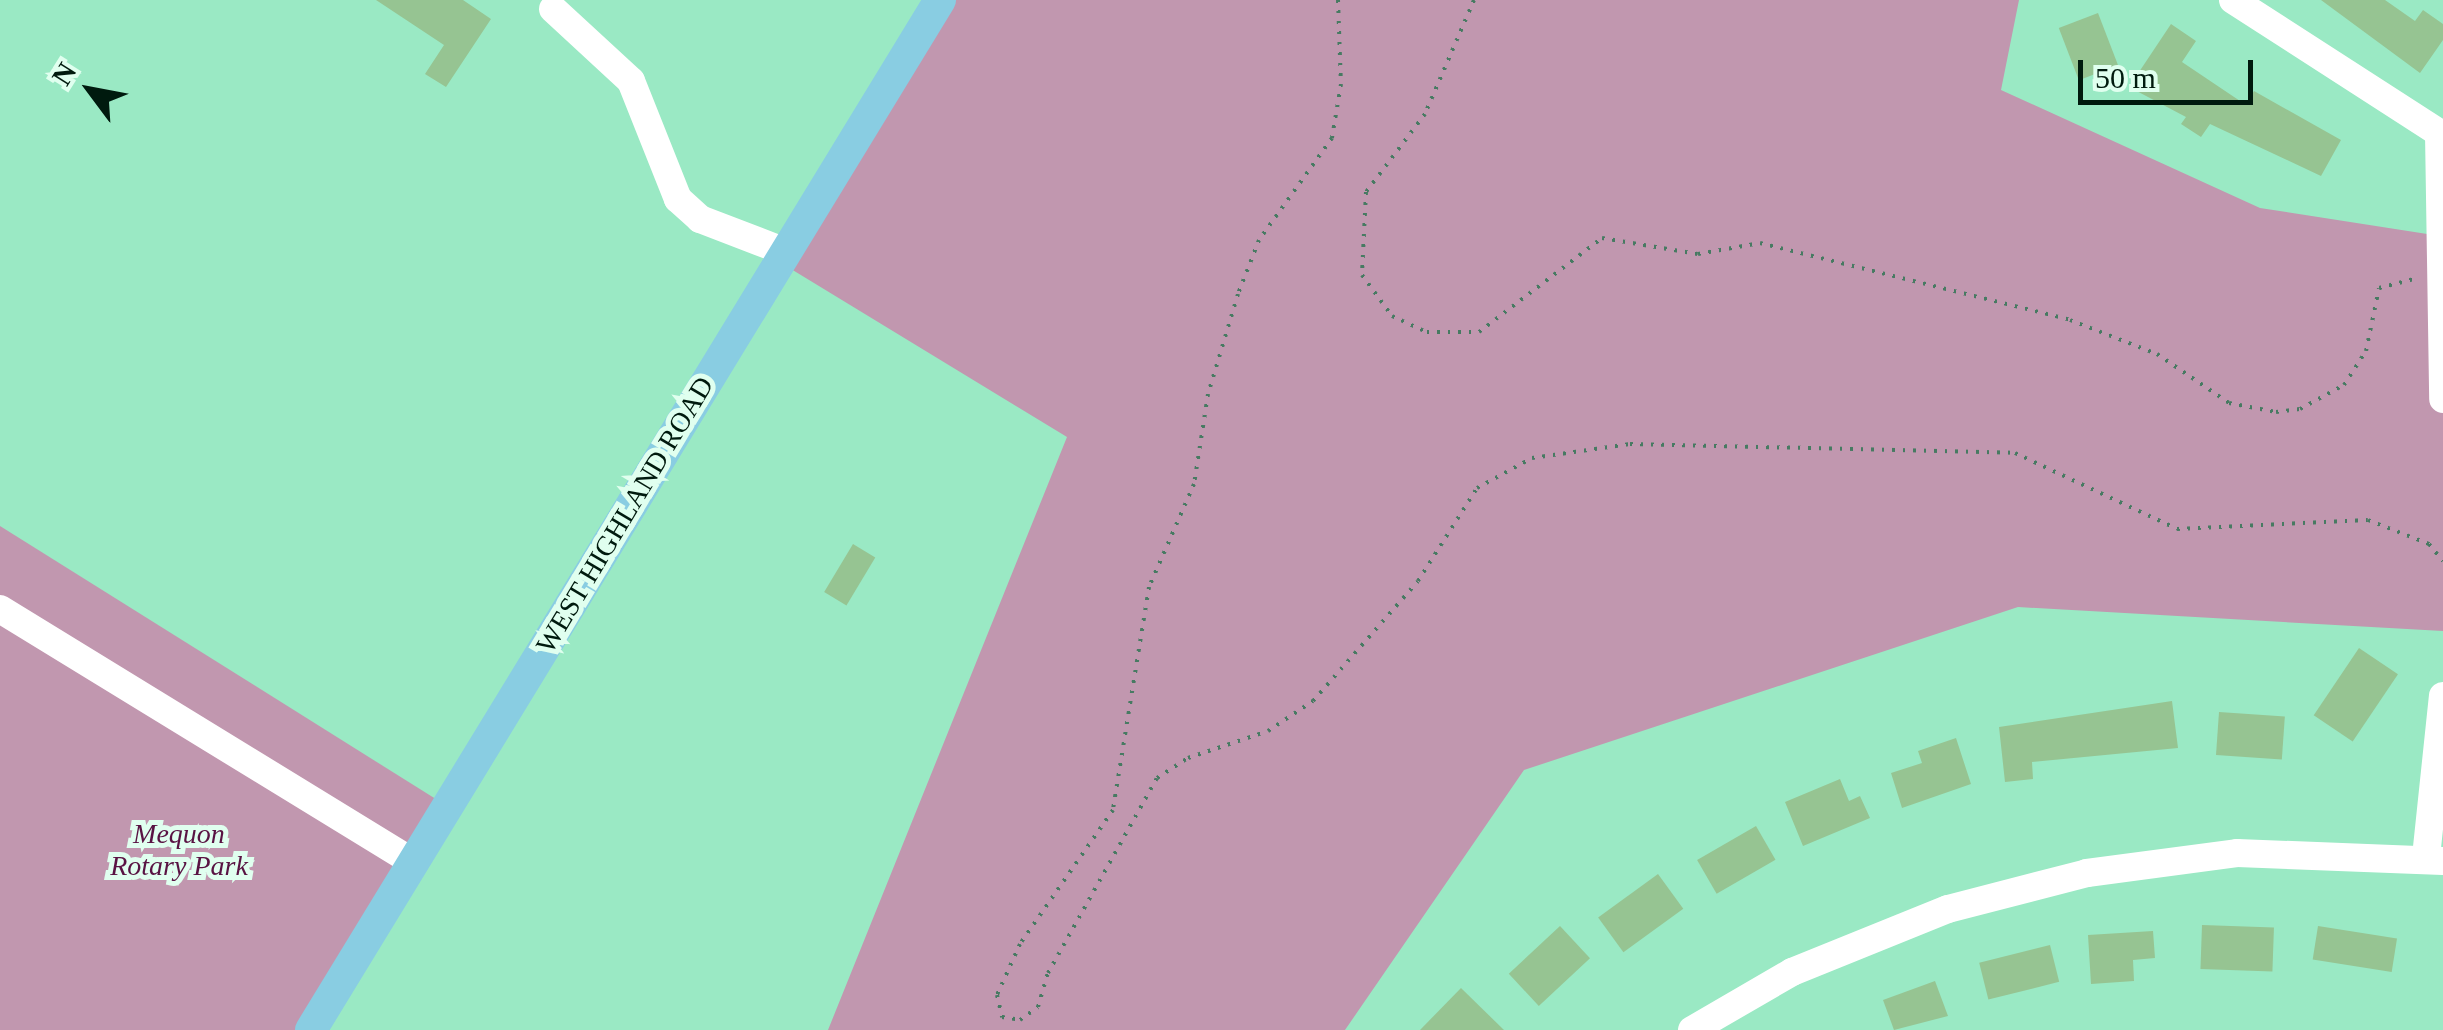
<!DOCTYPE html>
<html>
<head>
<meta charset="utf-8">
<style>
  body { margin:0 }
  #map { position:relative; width:2443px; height:1030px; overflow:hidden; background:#9ae9c4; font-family:"Times New Roman",serif }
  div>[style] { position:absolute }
  .green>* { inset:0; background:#c197af }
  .building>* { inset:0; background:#96c492; transform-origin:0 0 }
  .path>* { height:4px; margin-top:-2px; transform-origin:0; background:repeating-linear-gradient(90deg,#477a62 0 2.5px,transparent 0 10.5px) }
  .minor>* { height:28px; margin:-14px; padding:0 14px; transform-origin:14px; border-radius:14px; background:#fff }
  .major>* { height:32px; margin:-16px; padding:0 16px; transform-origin:16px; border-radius:16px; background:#89cde2 }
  span { translate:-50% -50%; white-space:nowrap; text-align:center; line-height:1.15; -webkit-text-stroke:10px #e0ffef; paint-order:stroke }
  .street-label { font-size:28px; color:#001a0e }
  .park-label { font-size:28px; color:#591343; font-style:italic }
  .north { position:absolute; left:40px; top:40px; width:100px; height:100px; -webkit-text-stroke:8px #e0ffef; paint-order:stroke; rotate:302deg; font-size:28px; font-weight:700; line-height:40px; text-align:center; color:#001a0e }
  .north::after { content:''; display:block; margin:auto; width:35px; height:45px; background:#001a0e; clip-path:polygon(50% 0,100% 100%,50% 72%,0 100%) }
  .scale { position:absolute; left:2078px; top:60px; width:175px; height:45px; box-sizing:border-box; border:5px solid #001a0e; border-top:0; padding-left:12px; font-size:30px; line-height:35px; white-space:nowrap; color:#001a0e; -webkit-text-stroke:8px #e0ffef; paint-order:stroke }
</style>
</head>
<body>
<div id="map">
  <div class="green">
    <i style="clip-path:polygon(940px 0,2019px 0,2001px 90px,2260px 208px,2440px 236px,2443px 127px,2443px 631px,2018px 607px,1524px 770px,1345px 1030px,828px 1030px,1067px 437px,791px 269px)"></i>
    <i style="clip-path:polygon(0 526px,447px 806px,310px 1030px,0 1030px)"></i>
  </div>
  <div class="building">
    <i style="clip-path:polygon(376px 0,463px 0,491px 19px,446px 87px,425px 74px,444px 45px)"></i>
    <i style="clip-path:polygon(2321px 0,2385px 0,2415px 21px,2423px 10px,2443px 24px,2443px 40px,2420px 73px)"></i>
    <i style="left:2098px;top:13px;width:56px;height:42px;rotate:69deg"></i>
    <i style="clip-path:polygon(2171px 24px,2196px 41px,2182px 62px,2246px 105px,2254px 91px,2341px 140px,2321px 176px,2210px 124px,2201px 137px,2181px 124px,2186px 117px,2129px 87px)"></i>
    <i style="left:853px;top:544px;width:26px;height:56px;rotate:31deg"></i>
    <i style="left:2359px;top:648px;width:47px;height:81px;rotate:34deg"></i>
    <i style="clip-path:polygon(2172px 701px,2178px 748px,2032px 762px,2033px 779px,2005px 782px,1999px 727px)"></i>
    <i style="left:2219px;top:712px;width:66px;height:43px;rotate:4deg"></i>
    <i style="clip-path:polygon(1956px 738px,1971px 784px,1902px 808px,1891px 773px,1922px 763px,1918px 751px)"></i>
    <i style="clip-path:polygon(1840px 779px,1849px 801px,1860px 796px,1870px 818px,1803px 846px,1785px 802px)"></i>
    <i style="left:1756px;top:826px;width:39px;height:68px;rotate:60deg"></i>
    <i style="left:1658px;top:874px;width:43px;height:74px;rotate:54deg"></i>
    <i style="left:2202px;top:925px;width:72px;height:44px;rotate:2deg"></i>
    <i style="left:1560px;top:926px;width:44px;height:70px;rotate:47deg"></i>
    <i style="left:2318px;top:926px;width:80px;height:34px;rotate:9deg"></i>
    <i style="clip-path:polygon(2153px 931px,2155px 958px,2133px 960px,2134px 981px,2091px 984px,2088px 935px)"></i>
    <i style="left:2050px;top:945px;width:38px;height:73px;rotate:76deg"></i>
    <i style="clip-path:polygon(1935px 981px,1948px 1016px,1894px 1030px,1883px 1000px)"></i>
    <i style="clip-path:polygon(1461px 988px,1504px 1030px,1420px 1030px)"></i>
  </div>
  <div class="path">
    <i style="left:1338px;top:0;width:84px;rotate:88deg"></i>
    <i style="left:1341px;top:84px;width:55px;rotate:99.5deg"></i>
    <i style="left:1332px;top:138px;width:125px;rotate:125.6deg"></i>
    <i style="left:1259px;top:240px;width:58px;rotate:111.3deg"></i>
    <i style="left:1238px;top:294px;width:104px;rotate:106.7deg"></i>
    <i style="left:1208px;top:394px;width:91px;rotate:98.8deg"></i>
    <i style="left:1194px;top:484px;width:112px;rotate:113.6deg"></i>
    <i style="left:1149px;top:587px;width:226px;rotate:99.2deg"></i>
    <i style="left:1113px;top:810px;width:163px;rotate:124.8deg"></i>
    <i style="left:1020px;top:944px;width:56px;rotate:114.3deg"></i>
    <i style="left:997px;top:995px;width:23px;rotate:77deg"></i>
    <i style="left:1002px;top:1017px;width:18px;rotate:9deg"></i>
    <i style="left:1020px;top:1020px;width:22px;rotate:-36deg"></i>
    <i style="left:1038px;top:1007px;width:35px;rotate:-74deg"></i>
    <i style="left:1048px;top:973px;width:223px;rotate:-60.8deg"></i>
    <i style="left:1157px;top:778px;width:37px;rotate:-33deg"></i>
    <i style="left:1188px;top:758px;width:84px;rotate:-18.6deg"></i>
    <i style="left:1268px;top:731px;width:54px;rotate:-33.7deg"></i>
    <i style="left:1313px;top:701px;width:159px;rotate:-48.8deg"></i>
    <i style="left:1418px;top:581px;width:110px;rotate:-57.6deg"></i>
    <i style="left:1477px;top:488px;width:63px;rotate:-28.6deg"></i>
    <i style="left:1532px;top:458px;width:99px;rotate:-8.1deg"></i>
    <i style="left:1630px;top:444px;width:385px;rotate:1.3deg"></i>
    <i style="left:2015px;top:453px;width:179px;rotate:25.1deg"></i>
    <i style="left:2177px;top:529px;width:191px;rotate:-2.7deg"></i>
    <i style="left:2368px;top:520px;width:66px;rotate:21.5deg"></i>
    <i style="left:2429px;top:544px;width:22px;rotate:51deg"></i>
    <i style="left:1474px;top:0;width:124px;rotate:113.3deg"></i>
    <i style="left:1425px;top:114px;width:98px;rotate:127.1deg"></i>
    <i style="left:1366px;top:192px;width:83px;rotate:92.8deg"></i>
    <i style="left:1362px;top:275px;width:51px;rotate:53.8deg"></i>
    <i style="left:1392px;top:316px;width:38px;rotate:25deg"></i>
    <i style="left:1427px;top:332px;width:52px"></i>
    <i style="left:1479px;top:332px;width:155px;rotate:-37.4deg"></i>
    <i style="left:1602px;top:238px;width:97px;rotate:9.5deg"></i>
    <i style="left:1698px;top:254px;width:63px;rotate:-10.1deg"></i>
    <i style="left:1760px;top:243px;width:319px;rotate:13.9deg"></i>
    <i style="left:2070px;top:320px;width:93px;rotate:21.3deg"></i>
    <i style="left:2157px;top:354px;width:87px;rotate:34.2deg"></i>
    <i style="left:2229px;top:403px;width:48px;rotate:10.8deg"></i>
    <i style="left:2276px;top:412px;width:24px;rotate:-7deg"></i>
    <i style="left:2300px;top:409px;width:50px;rotate:-28.6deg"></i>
    <i style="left:2344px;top:385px;width:40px;rotate:-57.1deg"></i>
    <i style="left:2366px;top:351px;width:64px;rotate:-78.3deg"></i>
    <i style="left:2379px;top:288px;width:40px;rotate:-14.4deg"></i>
  </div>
  <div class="minor">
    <i style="left:2233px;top:0;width:245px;rotate:32.8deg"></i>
    <i style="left:553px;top:9px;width:106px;rotate:42.7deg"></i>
    <i style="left:631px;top:81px;width:127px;rotate:68.3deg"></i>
    <i style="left:678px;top:199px;width:30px;rotate:42deg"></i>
    <i style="left:700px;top:219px;width:92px;rotate:21deg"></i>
    <i style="left:2439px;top:133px;width:266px;rotate:89.1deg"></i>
    <i style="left:0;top:609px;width:484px;rotate:31.5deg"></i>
    <i style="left:2426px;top:857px;width:162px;rotate:-84deg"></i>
    <i style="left:1692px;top:1030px;width:116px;rotate:-30.1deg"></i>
    <i style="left:1792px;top:972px;width:168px;rotate:-22deg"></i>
    <i style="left:1948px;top:909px;width:144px;rotate:-14.5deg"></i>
    <i style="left:2087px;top:873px;width:151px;rotate:-7.6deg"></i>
    <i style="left:2237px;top:853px;width:206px;rotate:2.2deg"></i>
  </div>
  <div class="major">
    <i style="left:311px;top:1030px;width:1207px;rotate:-58.59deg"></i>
  </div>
  <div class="street-label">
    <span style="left:625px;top:515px;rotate:-59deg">WEST HIGHLAND ROAD</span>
  </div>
  <div class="park-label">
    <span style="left:179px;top:850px">Mequon<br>Rotary Park</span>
  </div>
  <div class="north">N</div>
  <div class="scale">50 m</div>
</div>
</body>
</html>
